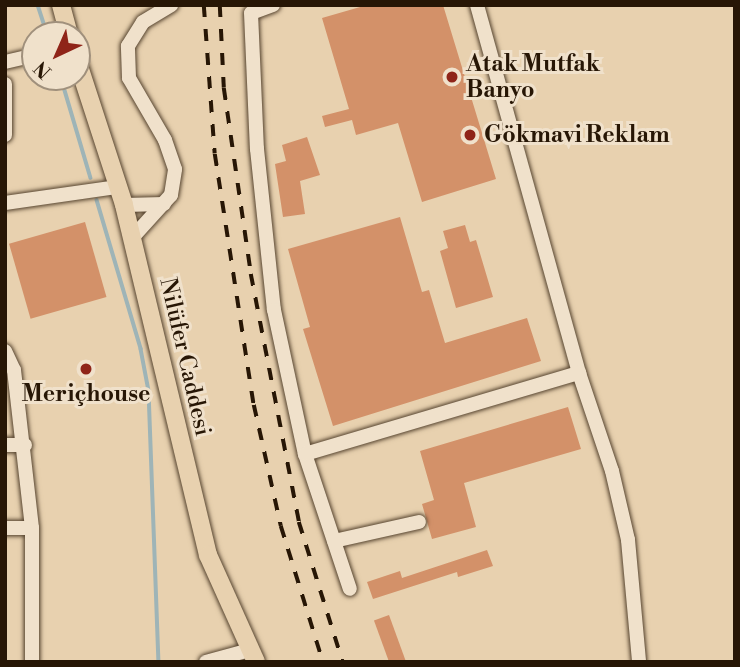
<!DOCTYPE html>
<html>
<head>
<meta charset="utf-8">
<style>
  body { margin:0 }
  #map { position:relative; width:740px; height:667px; overflow:hidden; background:#e8d1af; font-family:"Libre Bodoni",serif }
  div>[style] { position:absolute }
  .stream>* { height:3.5px; margin:-1.75px; padding:0 1.75px; transform-origin:1.75px; border-radius:1.75px; background:#9eb4b7 }
  .building>* { inset:0; background:#d39169; transform-origin:0 0 }
  .roads { filter:drop-shadow(0 0 2px #574530) drop-shadow(0 0 2px #574530) }
  .minor>* { height:14px; margin:-7px; padding:0 7px; transform-origin:7px; border-radius:7px; background:#f0e1cb }
  .major>* { height:18px; margin:-9px; padding:0 9px; transform-origin:9px; border-radius:9px; background:#e8d1af }
  .rail>* { height:3.5px; margin-top:-1.75px; transform-origin:0; background:repeating-linear-gradient(90deg,#271605 0 12px,transparent 0 24px) }
  .dots>* { width:19px; height:19px; translate:-50% -50%; box-sizing:border-box; border:4px solid #f0e1cb; border-radius:50% }
  span { translate:-50% -50%; white-space:nowrap; text-align:center; line-height:1.15; -webkit-text-stroke:6px #f0e1cb; paint-order:stroke }
  .poi-label { font-size:23px; color:#271605; font-weight:700 }
  .left { translate:0 -50%; text-align:left }
  .street-label { font-size:23px; color:#271605 }
  .frame { position:absolute; inset:0; border:7px solid #271605; pointer-events:none }
  .north { position:absolute; left:21px; top:21px; width:70px; height:70px; box-sizing:border-box; background:#f0e1cb; border:2px solid #a0907c; border-radius:50%; rotate:224deg; font-size:19px; font-weight:700; line-height:28px; text-align:center; color:#271605 }
  .north::after { content:''; display:block; margin:auto; width:24px; height:32px; background:#8f2418; clip-path:polygon(50% 0,100% 100%,50% 72%,0 100%) }
</style>
</head>
<body>
<div id="map">
  <div class="stream">
    <i style="left:38px;top:5px;width:32px;rotate:72deg"></i>
    <i style="left:61px;top:77px;width:105px;rotate:73.5deg"></i>
    <i style="left:97px;top:200px;width:155px;rotate:73.5deg"></i>
    <i style="left:141px;top:349px;width:43px;rotate:79.2deg"></i>
    <i style="left:149px;top:391px;width:271px;rotate:87.9deg"></i>
  </div>
  <div class="building">
    <i style="clip-path:polygon(367px 5px,443px 5px,496px 179px,422px 202px,398px 123px,356px 135px,352px 120px,325px 127px,322px 116px,349px 109px,322px 18px)"></i>
    <i style="clip-path:polygon(307px 137px,320px 175px,300px 181px,305px 214px,283px 217px,275px 164px,286px 161px,282px 145px)"></i>
    <i style="clip-path:polygon(400px 217px,422px 292px,429px 290px,445px 343px,527px 318px,541px 361px,333px 426px,303px 329px,310px 327px,288px 249px)"></i>
    <i style="left:85px;top:222px;width:78px;height:79px;rotate:74deg"></i>
    <i style="clip-path:polygon(465px 225px,470px 242px,476px 240px,493px 297px,456px 308px,440px 251px,448px 248px,443px 231px)"></i>
    <i style="clip-path:polygon(568px 407px,581px 449px,464px 483px,476px 527px,432px 539px,422px 504px,434px 500px,420px 451px)"></i>
    <i style="clip-path:polygon(487px 550px,493px 566px,458px 577px,457px 572px,373px 599px,367px 582px,400px 571px,402px 578px)"></i>
    <i style="left:389px;top:615px;width:50px;height:16px;rotate:70deg"></i>
  </div>
  <div class="roads">
    <div class="minor">
      <i style="left:273px;top:5px;width:23px;rotate:160deg"></i>
      <i style="left:251px;top:13px;width:136px;rotate:87.5deg"></i>
      <i style="left:257px;top:149px;width:162px;rotate:84deg"></i>
      <i style="left:274px;top:310px;width:147px;rotate:77.9deg"></i>
      <i style="left:305px;top:454px;width:142px;rotate:71.6deg"></i>
      <i style="left:477px;top:5px;width:382px;rotate:74.5deg"></i>
      <i style="left:579px;top:373px;width:103px;rotate:71.4deg"></i>
      <i style="left:612px;top:471px;width:71px;rotate:76.9deg"></i>
      <i style="left:628px;top:540px;width:122px;rotate:84.8deg"></i>
      <i style="left:5px;top:62px;width:31px;rotate:-13deg"></i>
      <i style="left:5px;top:84px;width:51px;rotate:90deg"></i>
      <i style="left:5px;top:203px;width:114px;rotate:-8.1deg"></i>
      <i style="left:124px;top:205px;width:40px;rotate:-1.4deg"></i>
      <i style="left:132px;top:238px;width:58px;rotate:-47.8deg"></i>
      <i style="left:171px;top:195px;width:26px;rotate:-81deg"></i>
      <i style="left:175px;top:169px;width:31px;rotate:-109deg"></i>
      <i style="left:165px;top:140px;width:72px;rotate:-120.1deg"></i>
      <i style="left:129px;top:78px;width:32px;rotate:-92deg"></i>
      <i style="left:128px;top:46px;width:28px;rotate:-58deg"></i>
      <i style="left:143px;top:22px;width:33px;rotate:-31deg"></i>
      <i style="left:5px;top:351px;width:21px;rotate:65deg"></i>
      <i style="left:14px;top:370px;width:159px;rotate:83.5deg"></i>
      <i style="left:32px;top:528px;width:134px;rotate:90deg"></i>
      <i style="left:5px;top:445px;width:20px"></i>
      <i style="left:305px;top:454px;width:286px;rotate:-16.5deg"></i>
      <i style="left:5px;top:528px;width:27px"></i>
      <i style="left:334px;top:541px;width:87px;rotate:-12.6deg"></i>
      <i style="left:206px;top:662px;width:46px;rotate:-15.3deg"></i>
    </div>
    <div class="major">
      <i style="left:61px;top:5px;width:31px;rotate:75deg"></i>
      <i style="left:77px;top:60px;width:152px;rotate:72deg"></i>
      <i style="left:124px;top:205px;width:360px;rotate:76.5deg"></i>
      <i style="left:208px;top:555px;width:117px;rotate:65.8deg"></i>
    </div>
  </div>
  <div class="rail">
    <i style="left:204px;top:5px;width:149px;rotate:85.8deg"></i>
    <i style="left:215px;top:154px;width:254px;rotate:81.2deg"></i>
    <i style="left:254px;top:405px;width:124px;rotate:77.4deg"></i>
    <i style="left:281px;top:526px;width:142px;rotate:72.8deg"></i>
    <i style="left:220px;top:5px;width:83px;rotate:87.2deg"></i>
    <i style="left:224px;top:88px;width:188px;rotate:81.7deg"></i>
    <i style="left:251px;top:274px;width:253px;rotate:79deg"></i>
    <i style="left:299px;top:522px;width:147px;rotate:72.6deg"></i>
  </div>
  <div class="dots">
    <i style="left:452px;top:77px;background:#8f2418"></i>
    <i style="left:470px;top:135px;background:#8f2418"></i>
    <i style="left:86px;top:369px;background:#8f2418"></i>
  </div>
  <div class="poi-label">
    <span class="left" style="left:466px;top:77px">Atak Mutfak<br>Banyo</span>
    <span class="left" style="left:484px;top:135px">Gökmavi Reklam</span>
    <span style="left:86px;top:394px">Meriçhouse</span>
  </div>
  <div class="street-label">
    <span style="left:185px;top:357px;rotate:77deg">Nilüfer Caddesi</span>
  </div>
  <div class="frame"></div>
  <div class="north">N</div>
</div>
</body>
</html>
